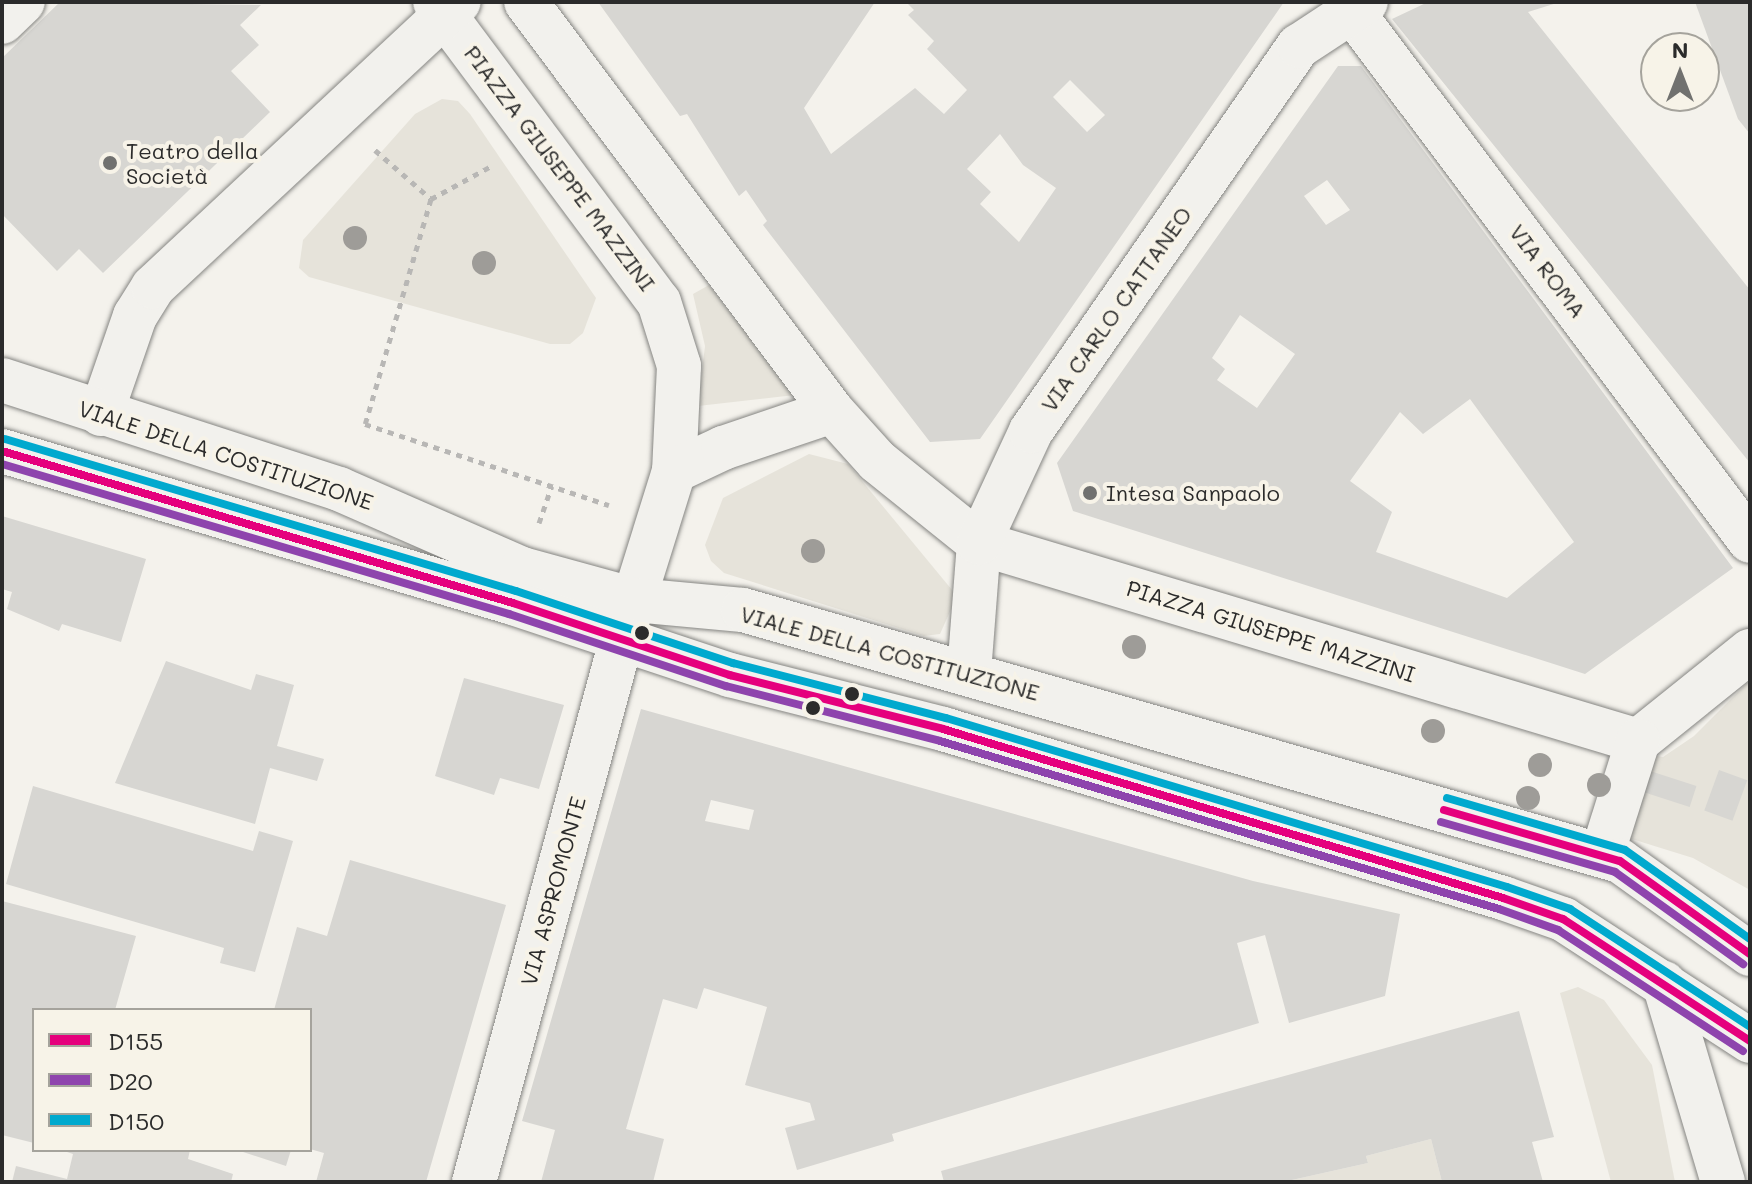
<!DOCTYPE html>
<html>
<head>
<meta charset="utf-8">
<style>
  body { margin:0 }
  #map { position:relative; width:1752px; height:1184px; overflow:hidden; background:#f4f2ec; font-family:Mali,sans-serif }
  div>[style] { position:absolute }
  .green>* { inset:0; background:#e6e3da }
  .building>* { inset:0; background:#d7d6d2; transform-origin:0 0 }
  .path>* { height:5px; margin-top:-2.5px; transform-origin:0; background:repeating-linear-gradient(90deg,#b8b7b5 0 6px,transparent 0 12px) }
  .roads { filter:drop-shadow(0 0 2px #858582) drop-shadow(0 0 2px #858582) }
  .minor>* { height:44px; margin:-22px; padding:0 22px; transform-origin:22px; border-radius:22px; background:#f2f1ed }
  .major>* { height:44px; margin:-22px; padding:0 22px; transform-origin:22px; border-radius:22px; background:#f2f1ed }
  .bus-1>* { height:8px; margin:-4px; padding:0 4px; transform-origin:4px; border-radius:4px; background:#e5007d }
  .bus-2>* { height:8px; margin:-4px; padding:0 4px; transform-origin:4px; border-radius:4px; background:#8e44ad }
  .bus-3>* { height:8px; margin:-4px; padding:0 4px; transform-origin:4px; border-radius:4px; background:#00a9ce }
  .trees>* { width:24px; height:24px; margin:-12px; border-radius:50%; background:#9e9c98 }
  .dots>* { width:22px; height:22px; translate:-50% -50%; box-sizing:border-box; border:4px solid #f7f3e8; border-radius:50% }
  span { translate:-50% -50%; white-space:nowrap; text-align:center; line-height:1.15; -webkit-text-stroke:8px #f7f3e8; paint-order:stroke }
  .poi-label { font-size:22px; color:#2b2b2b }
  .left { translate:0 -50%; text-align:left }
  .street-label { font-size:22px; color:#2b2b2b }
  .frame { position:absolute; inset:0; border:4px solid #2b2b2b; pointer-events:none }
  .legend { position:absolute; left:32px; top:1008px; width:280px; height:144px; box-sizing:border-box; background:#f7f3e8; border:2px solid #a5a39c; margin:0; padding:10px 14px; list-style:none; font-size:24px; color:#2b2b2b }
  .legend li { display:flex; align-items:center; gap:16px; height:40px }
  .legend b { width:40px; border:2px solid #a5a39c }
  .north { position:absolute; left:1640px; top:32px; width:80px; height:80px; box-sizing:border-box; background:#f7f3e8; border:2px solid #a5a39c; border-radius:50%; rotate:0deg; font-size:22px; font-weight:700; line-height:32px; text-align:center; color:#2b2b2b }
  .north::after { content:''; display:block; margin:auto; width:28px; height:36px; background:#71716f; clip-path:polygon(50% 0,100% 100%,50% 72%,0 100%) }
</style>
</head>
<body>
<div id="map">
  <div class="green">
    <i style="clip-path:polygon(442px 99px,458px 101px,470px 114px,596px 298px,583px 333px,570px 344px,550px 344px,309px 277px,299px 268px,303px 240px,415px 114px)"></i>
    <i style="clip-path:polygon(709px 285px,795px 395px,698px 406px,705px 346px,693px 294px)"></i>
    <i style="clip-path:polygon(809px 454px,848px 464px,957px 596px,940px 634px,924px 636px,724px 573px,711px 561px,705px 545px,723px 498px)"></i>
    <i style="clip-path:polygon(1750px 680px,1750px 890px,1693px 858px,1619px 835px,1645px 754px,1663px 757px,1694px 736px)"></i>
    <i style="clip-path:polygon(1578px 987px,1604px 1000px,1652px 1065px,1675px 1182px,1611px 1182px,1560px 993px)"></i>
    <i style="clip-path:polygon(1431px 1139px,1442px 1182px,1283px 1182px,1368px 1163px,1366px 1156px)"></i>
  </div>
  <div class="building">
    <i style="clip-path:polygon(60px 2px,261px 5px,240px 25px,259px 45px,231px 71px,270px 112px,103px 273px,79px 249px,57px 271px,2px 214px,2px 58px)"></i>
    <i style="clip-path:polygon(evenodd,598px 2px,875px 2px,804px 108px,831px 154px,915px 88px,944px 114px,967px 90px,927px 49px,934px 41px,908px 15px,914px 10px,906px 2px,1284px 2px,980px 439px,930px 442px,763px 225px,767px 221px,746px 190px,739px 196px,687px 114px,680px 116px,598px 2px,1070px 80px,1105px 115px,1087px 132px,1053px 97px,1070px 80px,598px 2px,1000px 134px,1023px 165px,1056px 188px,1019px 242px,980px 204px,991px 192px,967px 169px,1000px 134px)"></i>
    <i style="clip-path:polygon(1428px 2px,1560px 2px,1528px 12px,1750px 290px,1750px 463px,1392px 19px)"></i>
    <i style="clip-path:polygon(1695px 2px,1750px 2px,1750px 134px,1738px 119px)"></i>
    <i style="clip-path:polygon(evenodd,1338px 66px,1361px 66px,1733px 568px,1585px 674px,1073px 511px,1057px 463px,1338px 66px,1327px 180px,1350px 210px,1326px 225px,1304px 196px,1327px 180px,1338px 66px,1240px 315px,1295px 354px,1257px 408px,1217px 380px,1225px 369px,1212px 358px,1240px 315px,1338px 66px,1470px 399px,1574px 542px,1507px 598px,1376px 552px,1392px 512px,1350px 481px,1400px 412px,1423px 434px,1470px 399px)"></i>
    <i style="clip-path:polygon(2px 516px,146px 559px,121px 642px,62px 624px,59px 631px,7px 609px,12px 592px,2px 589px)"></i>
    <i style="clip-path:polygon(166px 661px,251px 690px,256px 674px,294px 685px,277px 746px,324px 759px,317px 781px,270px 768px,255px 824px,115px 783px)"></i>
    <i style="clip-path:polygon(464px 678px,564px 705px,539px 789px,500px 778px,494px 795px,435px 776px)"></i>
    <i style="clip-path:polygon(evenodd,641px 709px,1253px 881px,1400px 914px,1385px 996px,1289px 1023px,1265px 935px,1237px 943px,1259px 1023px,892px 1134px,894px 1141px,797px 1170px,785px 1128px,815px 1120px,810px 1103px,745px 1085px,767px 1007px,704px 988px,697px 1009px,663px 999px,626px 1129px,664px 1139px,653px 1182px,541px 1182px,555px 1130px,522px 1121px,641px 709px,711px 800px,754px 810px,749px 830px,705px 821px,711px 800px)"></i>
    <i style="left:1647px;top:770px;width:52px;height:22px;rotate:18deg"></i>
    <i style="left:1719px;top:770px;width:30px;height:43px;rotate:20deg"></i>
    <i style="clip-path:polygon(33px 786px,253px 851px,259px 831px,293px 841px,255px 972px,220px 963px,224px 948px,6px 884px)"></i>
    <i style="clip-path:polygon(350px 860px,506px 905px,426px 1182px,316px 1182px,324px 1153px,310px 1149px,310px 1010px,274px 1010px,297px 927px,327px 936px)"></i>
    <i style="clip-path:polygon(2px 901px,136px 936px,115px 1010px,34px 1010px,34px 1143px,2px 1135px)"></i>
    <i style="clip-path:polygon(1519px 1011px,1554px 1137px,1532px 1142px,1543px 1182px,1442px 1182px,1431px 1139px,1366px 1156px,1368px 1163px,1283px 1182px,944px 1182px,941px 1171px)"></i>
    <i style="clip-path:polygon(61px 1150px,190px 1150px,188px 1159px,233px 1174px,231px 1182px,12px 1182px,16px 1166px,67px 1179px,73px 1154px)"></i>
    <i style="clip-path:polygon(237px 1150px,291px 1150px,286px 1166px)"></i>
  </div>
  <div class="path">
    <i style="left:375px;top:150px;width:74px;rotate:41.2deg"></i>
    <i style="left:431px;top:199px;width:234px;rotate:106.3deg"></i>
    <i style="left:365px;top:424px;width:257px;rotate:18.4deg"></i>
    <i style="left:431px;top:199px;width:71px;rotate:-28.7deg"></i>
    <i style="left:539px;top:523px;width:39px;rotate:-71deg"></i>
  </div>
  <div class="roads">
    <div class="minor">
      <i style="left:435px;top:2px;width:374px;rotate:53.3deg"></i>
      <i style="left:659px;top:302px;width:67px;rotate:72.6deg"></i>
      <i style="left:679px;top:366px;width:105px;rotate:92.7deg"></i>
      <i style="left:674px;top:471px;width:178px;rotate:107.3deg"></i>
      <i style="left:621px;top:641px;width:561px;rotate:105.2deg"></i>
      <i style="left:526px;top:2px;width:511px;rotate:53.2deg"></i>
      <i style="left:832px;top:411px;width:67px;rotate:48deg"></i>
      <i style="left:877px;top:461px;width:131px;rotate:38.8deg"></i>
      <i style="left:979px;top:543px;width:688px;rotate:16.72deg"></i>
      <i style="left:1345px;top:2px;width:674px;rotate:53.08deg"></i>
      <i style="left:2px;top:22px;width:29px;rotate:-44deg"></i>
      <i style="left:101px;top:414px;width:104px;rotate:-70.9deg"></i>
      <i style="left:135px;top:316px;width:34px;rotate:-58deg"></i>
      <i style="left:153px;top:287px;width:418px;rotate:-43deg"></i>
      <i style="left:674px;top:471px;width:54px;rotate:-25.1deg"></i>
      <i style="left:723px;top:448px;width:115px;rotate:-18.7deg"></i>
      <i style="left:969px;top:673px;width:130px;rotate:-85.6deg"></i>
      <i style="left:979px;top:543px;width:123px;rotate:-65.1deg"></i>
      <i style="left:1031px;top:431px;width:469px;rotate:-55.2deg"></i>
      <i style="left:1299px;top:46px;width:80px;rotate:-33.3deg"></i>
      <i style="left:1638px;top:741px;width:144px;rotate:-38.8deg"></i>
      <i style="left:1602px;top:855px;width:120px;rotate:-72.5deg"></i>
      <i style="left:1664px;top:983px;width:208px;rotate:73.5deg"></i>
    </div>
    <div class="major">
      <i style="left:2px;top:380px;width:354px;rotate:17.9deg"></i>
      <i style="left:339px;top:489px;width:200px;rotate:23.6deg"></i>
      <i style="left:522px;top:569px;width:117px;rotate:15.3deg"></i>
      <i style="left:635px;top:600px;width:108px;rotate:5.3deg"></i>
      <i style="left:743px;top:610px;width:912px;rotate:15.97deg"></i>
      <i style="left:1620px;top:861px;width:160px;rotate:35.6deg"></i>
      <i style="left:2px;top:451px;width:533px;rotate:16.57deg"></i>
      <i style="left:513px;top:603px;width:229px;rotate:18.4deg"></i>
      <i style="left:730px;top:675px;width:220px;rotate:14.2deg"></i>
      <i style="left:943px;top:729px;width:585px;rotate:16.79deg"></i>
      <i style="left:1503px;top:898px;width:64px;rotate:19.3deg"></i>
      <i style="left:1563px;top:919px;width:223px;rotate:33.1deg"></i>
    </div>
  </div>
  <div class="bus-1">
    <i style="left:2px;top:451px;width:533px;rotate:16.57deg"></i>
    <i style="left:513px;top:603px;width:229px;rotate:18.4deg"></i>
    <i style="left:730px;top:675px;width:220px;rotate:14.2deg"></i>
    <i style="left:943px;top:729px;width:585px;rotate:16.79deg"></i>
    <i style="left:1503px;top:898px;width:64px;rotate:19.3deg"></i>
    <i style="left:1563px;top:919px;width:223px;rotate:33.1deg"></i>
    <i style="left:1444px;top:810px;width:183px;rotate:16.2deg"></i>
    <i style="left:1620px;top:861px;width:160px;rotate:35.6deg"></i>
  </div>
  <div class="bus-2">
    <i style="left:2px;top:464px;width:529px;rotate:16.48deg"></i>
    <i style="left:509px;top:614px;width:229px;rotate:18.4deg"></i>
    <i style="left:726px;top:686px;width:221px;rotate:14.4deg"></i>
    <i style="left:940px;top:741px;width:584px;rotate:16.73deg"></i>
    <i style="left:1499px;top:909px;width:63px;rotate:19.6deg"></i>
    <i style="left:1558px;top:930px;width:221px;rotate:33.2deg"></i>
    <i style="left:1441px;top:822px;width:181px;rotate:16deg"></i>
    <i style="left:1615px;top:872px;width:158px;rotate:35.7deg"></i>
  </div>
  <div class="bus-3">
    <i style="left:5px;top:439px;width:533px;rotate:16.57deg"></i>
    <i style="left:516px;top:591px;width:229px;rotate:18.4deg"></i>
    <i style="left:733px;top:663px;width:220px;rotate:14.5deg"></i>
    <i style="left:946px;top:718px;width:586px;rotate:16.76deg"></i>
    <i style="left:1507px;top:887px;width:67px;rotate:19.2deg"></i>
    <i style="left:1570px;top:909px;width:215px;rotate:33.2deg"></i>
    <i style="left:1447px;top:798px;width:185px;rotate:16.3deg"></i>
    <i style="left:1625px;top:850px;width:153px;rotate:35.5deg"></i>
  </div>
  <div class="trees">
    <i style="left:355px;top:238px"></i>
    <i style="left:484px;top:263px"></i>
    <i style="left:813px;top:551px"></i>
    <i style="left:1134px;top:647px"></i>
    <i style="left:1433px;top:731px"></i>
    <i style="left:1540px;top:765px"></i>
    <i style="left:1599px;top:785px"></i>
    <i style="left:1528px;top:798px"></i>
  </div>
  <div class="dots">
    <i style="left:110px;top:163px;background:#71716f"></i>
    <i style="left:1090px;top:493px;background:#71716f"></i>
    <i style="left:642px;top:633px;background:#2b2b2b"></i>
    <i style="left:852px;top:694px;background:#2b2b2b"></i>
    <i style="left:813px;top:708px;background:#2b2b2b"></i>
  </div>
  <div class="poi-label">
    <span class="left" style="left:126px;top:163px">Teatro della<br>Società</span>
    <span class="left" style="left:1106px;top:493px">Intesa Sanpaolo</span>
  </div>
  <div class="street-label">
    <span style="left:560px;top:168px;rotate:53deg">PIAZZA GIUSEPPE MAZZINI</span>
    <span style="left:1548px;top:271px;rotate:53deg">VIA ROMA</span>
    <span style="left:1116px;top:309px;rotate:-55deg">VIA CARLO CATTANEO</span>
    <span style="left:226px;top:455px;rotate:18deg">VIALE DELLA COSTITUZIONE</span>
    <span style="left:1271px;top:631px;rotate:17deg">PIAZZA GIUSEPPE MAZZINI</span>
    <span style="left:890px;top:653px;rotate:15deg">VIALE DELLA COSTITUZIONE</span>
    <span style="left:553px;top:891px;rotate:-75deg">VIA ASPROMONTE</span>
  </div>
  <div class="frame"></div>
  <ul class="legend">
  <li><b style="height:10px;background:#e5007d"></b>D155</li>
  <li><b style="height:10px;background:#8e44ad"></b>D20</li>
  <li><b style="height:10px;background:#00a9ce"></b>D150</li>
  </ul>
  <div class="north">N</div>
</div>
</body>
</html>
